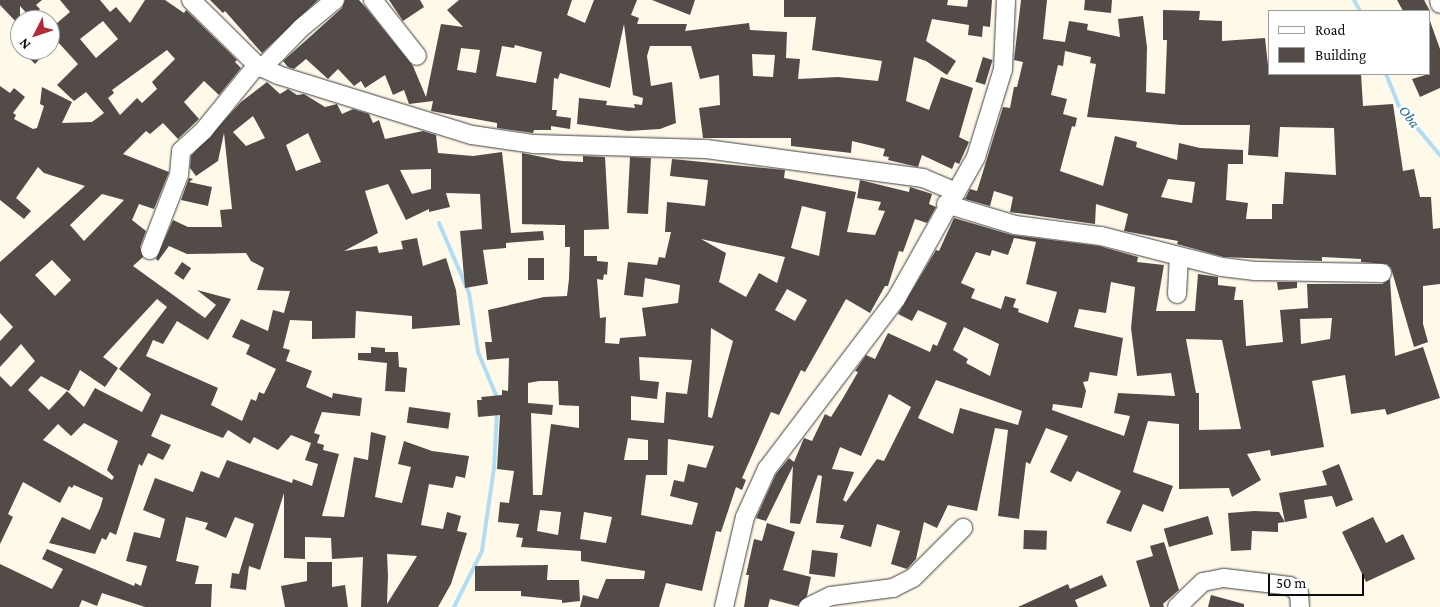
<!DOCTYPE html>
<html>
<head>
<meta charset="utf-8">
<style>
  body { margin:0 }
  #map { position:relative; width:1440px; height:607px; overflow:hidden; background:#fef9e9; font-family:"Crimson Pro",serif }
  div>[style] { position:absolute }
  .stream>* { height:4px; margin:-2px; padding:0 2px; transform-origin:2px; border-radius:2px; background:#b0ddf3 }
  .building>* { inset:0; background:#534b47; transform-origin:0 0 }
  .roads { filter:drop-shadow(0 0 1px #3e3e3e) drop-shadow(0 0 1px #3e3e3e) }
  .minor>* { height:18px; margin:-9px; padding:0 9px; transform-origin:9px; border-radius:9px; background:#fff }
  span { translate:-50% -50%; white-space:nowrap; text-align:center; line-height:1.15; -webkit-text-stroke:5px #fff; paint-order:stroke }
  .water-label { font-size:15px; color:#1a6696; font-style:italic }
  .legend { position:absolute; left:1268px; top:10px; width:162px; height:65px; box-sizing:border-box; background:#fff; border:1px solid #9d9d9d; margin:0; padding:6px 9px; list-style:none; font-size:15px; color:#0b0b0b }
  .legend li { display:flex; align-items:center; gap:10px; height:25px }
  .legend b { width:25px; border:1px solid #9d9d9d }
  .north { position:absolute; left:10px; top:10px; width:50px; height:50px; box-sizing:border-box; background:#fff; border:1px solid #9d9d9d; border-radius:50%; rotate:229deg; font-size:14px; font-weight:700; line-height:20px; text-align:center; color:#0b0b0b }
  .north::after { content:''; display:block; margin:auto; width:18px; height:22px; background:#b52936; clip-path:polygon(50% 0,100% 100%,50% 72%,0 100%) }
  .scale { position:absolute; left:1268px; top:574px; width:96px; height:22px; box-sizing:border-box; border:2px solid #0b0b0b; border-top:0; padding-left:6px; font-size:15px; line-height:18px; white-space:nowrap; color:#0b0b0b; -webkit-text-stroke:4px #fff; paint-order:stroke }
</style>
</head>
<body>
<div id="map">
  <div class="stream">
    <i style="left:1354px;top:0;width:13px;rotate:61deg"></i>
    <i style="left:1386px;top:74px;width:35px;rotate:68deg"></i>
    <i style="left:1399px;top:106px;width:64px;rotate:50.1deg"></i>
    <i style="left:439px;top:223px;width:76px;rotate:66.8deg"></i>
    <i style="left:469px;top:293px;width:60px;rotate:81.3deg"></i>
    <i style="left:478px;top:352px;width:52px;rotate:67.4deg"></i>
    <i style="left:454px;top:607px;width:63px;rotate:-63.4deg"></i>
    <i style="left:482px;top:551px;width:84px;rotate:-81.8deg"></i>
    <i style="left:494px;top:468px;width:56px;rotate:-86.9deg"></i>
  </div>
  <div class="building">
    <i style="clip-path:polygon(0 0,42px 0,36px 5px,40px 9px,31px 18px,20px 6px,20px 26px,0 5px)"></i>
    <i style="clip-path:polygon(evenodd,60px 0,100px 0,110px 12px,116px 7px,130px 23px,145px 0,165px 0,184px 13px,186px 10px,237px 60px,235px 62px,241px 68px,219px 95px,204px 81px,184px 102px,199px 119px,178px 139px,163px 123px,150px 134px,146px 131px,123px 154px,169px 172px,154px 209px,139px 204px,132px 220px,146px 231px,140px 247px,143px 257px,133px 266px,205px 318px,216px 305px,197px 290px,231px 299px,208px 340px,177px 321px,163px 344px,153px 340px,146px 356px,218px 388px,211px 405px,242px 421px,251px 399px,256px 401px,259px 392px,264px 394px,276px 369px,246px 354px,250px 345px,232px 337px,241px 319px,268px 331px,273px 310px,284px 313px,290px 291px,257px 290px,264px 268px,251px 261px,246px 253px,187px 254px,169px 246px,158px 261px,156px 259px,173px 220px,188px 227px,222px 227px,220px 210px,232px 209px,224px 133px,218px 161px,196px 176px,190px 168px,191px 156px,241px 102px,267px 82px,280px 94px,288px 89px,297px 95px,304px 94px,325px 107px,337px 104px,342px 114px,353px 109px,369px 114px,373px 123px,379px 120px,385px 139px,423px 131px,436px 135px,438px 153px,473px 156px,502px 152px,511px 233px,543px 231px,544px 240px,506px 243px,506px 248px,483px 250px,488px 284px,465px 288px,460px 231px,482px 229px,480px 194px,446px 193px,450px 207px,429px 212px,429px 209px,406px 220px,388px 184px,365px 191px,378px 233px,344px 251px,377px 246px,379px 253px,403px 249px,401px 241px,417px 238px,423px 266px,446px 258px,456px 290px,460px 325px,412px 329px,412px 316px,356px 311px,355px 338px,312px 339px,312px 321px,290px 320px,283px 348px,290px 350px,286px 361px,312px 371px,306px 387px,332px 398px,333px 393px,362px 398px,360px 416px,322px 412px,314px 433px,320px 435px,317px 443px,324px 445px,323px 450px,339px 454px,322px 516px,344px 517px,354px 457px,368px 460px,371px 432px,386px 436px,375px 497px,402px 503px,411px 467px,398px 464px,404px 441px,432px 451px,469px 456px,465px 478px,456px 476px,453px 488px,429px 484px,421px 525px,443px 529px,447px 512px,461px 516px,457px 531px,467px 533px,451px 584px,438px 607px,361px 607px,363px 557px,332px 559px,331px 538px,305px 537px,305px 559px,284px 558px,284px 493px,260px 570px,249px 566px,246px 590px,230px 588px,232px 573px,239px 574px,254px 524px,235px 517px,226px 538px,205px 529px,208px 523px,186px 517px,176px 561px,199px 566px,195px 584px,212px 584px,211px 607px,145px 607px,102px 593px,97px 606px,82px 600px,79px 607px,0 607px,0 564px,52px 589px,63px 569px,42px 559px,47px 549px,134px 586px,135px 583px,141px 586px,147px 566px,126px 561px,134px 532px,160px 538px,165px 519px,143px 510px,155px 478px,193px 492px,201px 471px,219px 478px,227px 460px,292px 483px,293px 479px,312px 486px,318px 464px,305px 460px,311px 443px,291px 435px,278px 450px,254px 437px,250px 444px,228px 430px,223px 438px,161px 414px,151px 436px,171px 445px,163px 460px,148px 453px,142px 466px,139px 464px,116px 535px,110px 532px,106px 540px,102px 538px,95px 554px,49px 543px,62px 517px,90px 530px,100px 508px,103px 498px,74px 485px,72px 488px,69px 486px,60px 503px,23px 482px,8px 514px,13px 517px,0 544px,0 376px,11px 387px,35px 361px,21px 344px,0 367px,0 341px,13px 327px,0 313px,0 262px,85px 186px,44px 173px,38px 167px,16px 198px,31px 211px,24px 219px,0 200px,0 86px,10px 93px,14px 88px,25px 97px,13px 113px,16px 115px,14px 119px,33px 129px,37px 128px,44px 106px,40px 104px,42px 87px,72px 102px,62px 123px,92px 122px,104px 113px,86px 92px,74px 101px,57px 85px,78px 64px,57px 41px,50px 48px,50px 29px,70px 12px,60px 0,103px 21px,118px 39px,96px 58px,80px 39px,103px 21px,60px 0,167px 50px,175px 59px,152px 82px,157px 89px,142px 103px,137px 98px,120px 115px,108px 98px,114px 93px,112px 90px,167px 50px,60px 0,253px 116px,265px 138px,246px 146px,233px 132px,253px 116px,60px 0,308px 133px,321px 162px,296px 171px,286px 145px,308px 133px,60px 0,431px 169px,431px 189px,412px 194px,400px 170px,431px 169px,60px 0,102px 194px,124px 200px,84px 241px,70px 225px,102px 194px,60px 0,52px 260px,71px 280px,55px 296px,35px 275px,52px 260px,60px 0,157px 299px,167px 307px,119px 369px,151px 394px,142px 412px,95px 388px,84px 407px,67px 391px,49px 410px,28px 390px,41px 376px,69px 391px,80px 370px,105px 387px,118px 368px,103px 357px,157px 299px,60px 0,84px 423px,118px 441px,107px 470px,114px 477px,112px 480px,43px 440px,58px 424px,71px 436px,84px 423px,60px 0,387px 554px,417px 556px,387px 604px,388px 576px,387px 554px)"></i>
    <i style="clip-path:polygon(210px 0,318px 0,262px 53px,225px 11px,223px 13px)"></i>
    <i style="clip-path:polygon(evenodd,345px 0,359px 0,367px 9px,413px 66px,426px 97px,441px 24px,463px 27px,447px 10px,459px 0,572px 0,567px 15px,585px 23px,594px 0,637px 0,631px 15px,639px 18px,637px 24px,687px 24px,685px 31px,749px 23px,750px 30px,787px 32px,786px 58px,800px 59px,798px 79px,838px 77px,878px 81px,882px 61px,812px 50px,816px 17px,784px 17px,784px 0,948px 0,947px 5px,967px 7px,968px 0,992px 0,990px 27px,983px 26px,982px 37px,968px 35px,969px 25px,932px 19px,926px 41px,956px 61px,947px 75px,926px 61px,914px 57px,906px 101px,929px 110px,941px 77px,973px 88px,959px 137px,969px 142px,959px 164px,955px 162px,952px 169px,922px 155px,918px 167px,888px 160px,889px 157px,883px 156px,885px 149px,852px 141px,851px 153px,791px 146px,791px 138px,703px 138px,699px 108px,720px 105px,719px 75px,700px 79px,691px 46px,650px 46px,647px 56px,651px 86px,672px 82px,676px 123px,660px 129px,628px 131px,577px 124px,579px 98px,607px 101px,606px 105px,635px 108px,634px 104px,642px 105px,643px 98px,633px 95px,624px 24px,610px 88px,560px 73px,558px 79px,554px 78px,552px 110px,557px 110px,556px 116px,571px 118px,570px 129px,551px 126px,551px 130px,534px 130px,533px 133px,497px 128px,497px 123px,431px 111px,433px 101px,409px 104px,404px 90px,393px 95px,385px 75px,365px 88px,361px 81px,354px 86px,338px 69px,328px 79px,306px 59px,294px 69px,288px 67px,283px 61px,342px 8px,345px 0,515px 45px,542px 52px,536px 83px,496px 76px,502px 46px,514px 48px,515px 45px,345px 0,461px 48px,480px 50px,476px 73px,457px 70px,461px 48px,345px 0,752px 54px,775px 55px,773px 77px,753px 76px,752px 54px)"></i>
    <i style="clip-path:polygon(389px 0,420px 0,424px 7px,403px 21px)"></i>
    <i style="clip-path:polygon(652px 0,695px 0,690px 15px)"></i>
    <i style="clip-path:polygon(evenodd,1021px 0,1047px 0,1043px 39px,1065px 42px,1069px 21px,1088px 24px,1087px 30px,1120px 37px,1118px 19px,1143px 16px,1147px 47px,1146px 92px,1165px 94px,1167px 40px,1163px 40px,1163px 10px,1200px 11px,1199px 20px,1222px 21px,1222px 41px,1265px 38px,1269px 74px,1361px 74px,1363px 106px,1393px 104px,1403px 171px,1414px 169px,1420px 197px,1431px 197px,1433px 229px,1440px 228px,1440px 284px,1423px 286px,1423px 324px,1428px 342px,1414px 347px,1391px 268px,1387px 264px,1361px 262px,1361px 259px,1322px 257px,1322px 261px,1224px 257px,1177px 244px,1178px 241px,1124px 231px,1128px 214px,1096px 204px,1095px 224px,1010px 212px,1013px 197px,994px 191px,990px 206px,965px 199px,970px 189px,977px 191px,1003px 107px,1010px 108px,1014px 87px,1017px 87px,1023px 62px,1014px 60px,1021px 0,1065px 51px,1091px 57px,1090px 63px,1096px 64px,1087px 117px,1181px 125px,1250px 125px,1248px 155px,1278px 157px,1280px 127px,1334px 128px,1336px 175px,1285px 172px,1283px 204px,1272px 204px,1272px 219px,1246px 219px,1248px 203px,1226px 200px,1228px 164px,1243px 164px,1243px 150px,1200px 148px,1179px 143px,1177px 160px,1136px 147px,1137px 142px,1115px 136px,1103px 186px,1060px 171px,1072px 126px,1075px 127px,1077px 118px,1063px 114px,1067px 99px,1051px 95px,1058px 65px,1063px 66px,1065px 51px,1021px 0,1168px 179px,1195px 182px,1192px 203px,1161px 197px,1168px 179px)"></i>
    <i style="clip-path:polygon(1085px 0,1112px 0,1111px 13px,1084px 10px)"></i>
    <i style="clip-path:polygon(1397px 0,1424px 0,1430px 11px,1403px 11px)"></i>
    <i style="clip-path:polygon(1430px 21px,1440px 49px,1440px 88px,1420px 97px,1412px 79px,1429px 74px)"></i>
    <i style="clip-path:polygon(21px 50px,48px 50px,35px 64px)"></i>
    <i style="left:983px;top:57px;width:10px;height:26px;rotate:17deg"></i>
    <i style="clip-path:polygon(evenodd,522px 153px,562px 161px,583px 162px,583px 156px,605px 157px,609px 229px,584px 230px,584px 256px,597px 256px,597px 261px,608px 262px,607px 275px,604px 274px,603px 280px,597px 279px,600px 318px,606px 317px,605px 343px,619px 344px,620px 338px,646px 336px,642px 308px,678px 303px,680px 285px,645px 278px,643px 297px,624px 295px,628px 262px,657px 265px,659px 257px,665px 258px,671px 232px,665px 232px,667px 202px,705px 206px,708px 180px,670px 176px,672px 159px,785px 170px,784px 178px,856px 192px,847px 232px,875px 235px,885px 211px,878px 210px,881px 202px,857px 198px,860px 180px,909px 192px,910px 187px,932px 194px,929px 204px,936px 207px,927px 223px,915px 219px,903px 252px,899px 251px,888px 286px,885px 286px,870px 313px,846px 299px,805px 372px,801px 370px,779px 415px,771px 412px,742px 478px,746px 480px,742px 490px,736px 487px,721px 532px,716px 531px,702px 591px,666px 583px,659px 607px,580px 607px,583px 595px,598px 599px,606px 579px,644px 579px,645px 571px,581px 561px,581px 551px,521px 547px,523px 538px,516px 537px,519px 524px,498px 522px,500px 502px,509px 503px,514px 471px,497px 469px,500px 415px,478px 417px,477px 400px,482px 400px,481px 397px,502px 395px,502px 390px,508px 391px,509px 358px,487px 360px,485px 342px,492px 342px,488px 310px,544px 297px,567px 296px,569px 279px,570px 247px,565px 247px,565px 225px,522px 224px,522px 153px,802px 206px,826px 212px,819px 256px,791px 248px,802px 206px,522px 153px,701px 239px,785px 257px,777px 283px,759px 273px,746px 297px,719px 282px,726px 253px,701px 239px,522px 153px,787px 289px,807px 300px,795px 321px,775px 310px,787px 289px,522px 153px,711px 328px,733px 341px,712px 418px,708px 417px,711px 328px,522px 153px,639px 357px,692px 360px,687px 394px,666px 392px,664px 423px,631px 420px,631px 396px,657px 399px,659px 382px,640px 380px,639px 357px,522px 153px,539px 381px,558px 381px,559px 405px,579px 406px,579px 428px,551px 424px,542px 495px,533px 495px,531px 413px,552px 415px,553px 405px,528px 403px,528px 383px,539px 381px,522px 153px,628px 438px,648px 440px,648px 460px,624px 460px,628px 438px,522px 153px,668px 439px,714px 446px,706px 468px,688px 464px,684px 482px,674px 480px,670px 496px,698px 503px,692px 525px,641px 515px,646px 475px,667px 475px,668px 439px,522px 153px,540px 510px,561px 512px,558px 535px,537px 531px,540px 510px,522px 153px,584px 512px,612px 517px,606px 543px,580px 539px,584px 512px)"></i>
    <i style="left:630px;top:157px;width:21px;height:56px;rotate:3deg"></i>
    <i style="clip-path:polygon(189px 178px,193px 179px,189px 182px,212px 187px,208px 206px,181px 200px)"></i>
    <i style="clip-path:polygon(evenodd,954px 218px,1012px 235px,1099px 246px,1138px 257px,1137px 262px,1164px 265px,1156px 311px,1195px 311px,1198px 274px,1218px 277px,1218px 285px,1236px 287px,1234px 300px,1243px 300px,1246px 346px,1283px 342px,1280px 310px,1308px 308px,1307px 284px,1382px 284px,1390px 279px,1395px 356px,1423px 347px,1440px 398px,1387px 415px,1385px 409px,1351px 414px,1345px 375px,1312px 381px,1324px 447px,1271px 456px,1270px 450px,1247px 454px,1261px 480px,1232px 497px,1229px 488px,1179px 489px,1179px 424px,1148px 421px,1133px 472px,1173px 486px,1163px 512px,1143px 504px,1131px 532px,1106px 523px,1121px 491px,1077px 471px,1071px 482px,1050px 472px,1068px 436px,1046px 428px,1030px 464px,1026px 462px,1019px 519px,998px 516px,1008px 430px,995px 428px,977px 511px,948px 505px,937px 528px,924px 522px,916px 559px,907px 569px,891px 564px,900px 531px,877px 524px,871px 547px,840px 538px,844px 525px,816px 523px,822px 476px,818px 475px,800px 524px,790px 523px,793px 466px,766px 521px,756px 518px,776px 474px,789px 458px,794px 462px,804px 438px,812px 441px,825px 414px,831px 417px,843px 398px,858px 372px,855px 371px,866px 355px,875px 359px,888px 333px,930px 352px,933px 344px,937px 346px,947px 323px,918px 310px,912px 321px,898px 314px,936px 250px,939px 251px,954px 218px,1014px 238px,1036px 242px,1026px 284px,1057px 292px,1048px 323px,1018px 312px,1019px 309px,1013px 307px,1016px 299px,1005px 296px,1001px 309px,971px 298px,975px 289px,961px 283px,976px 252px,990px 256px,992px 250px,1008px 255px,1014px 238px,954px 218px,1111px 282px,1135px 287px,1131px 328px,1137px 376px,1171px 373px,1175px 396px,1118px 393px,1114px 413px,1130px 416px,1124px 436px,1052px 410px,1053px 404px,1082px 408px,1086px 391px,1083px 382px,1088px 381px,1090px 372px,1117px 376px,1123px 338px,1074px 327px,1079px 309px,1106px 313px,1111px 282px,954px 218px,1332px 318px,1330px 339px,1301px 344px,1300px 319px,1332px 318px,954px 218px,964px 327px,999px 344px,990px 376px,966px 363px,968px 359px,953px 350px,964px 327px,954px 218px,1186px 339px,1222px 340px,1241px 429px,1199px 430px,1199px 393px,1196px 393px,1186px 339px,954px 218px,936px 380px,1022px 411px,1018px 425px,960px 408px,953px 434px,918px 418px,936px 380px,954px 218px,889px 394px,911px 407px,884px 461px,877px 459px,846px 502px,843px 500px,854px 472px,832px 469px,840px 447px,861px 456px,889px 394px)"></i>
    <i style="left:528px;top:258px;width:16px;height:22px"></i>
    <i style="left:182px;top:262px;width:11px;height:14px;rotate:34deg"></i>
    <i style="clip-path:polygon(1277px 282px,1297px 282px,1297px 288px,1278px 290px)"></i>
    <i style="clip-path:polygon(371px 347px,385px 348px,385px 352px,398px 352px,399px 367px,407px 368px,405px 392px,385px 391px,387px 363px,358px 360px,358px 353px,371px 353px)"></i>
    <i style="left:409px;top:407px;width:42px;height:16px;rotate:8deg"></i>
    <i style="clip-path:polygon(1339px 464px,1353px 500px,1336px 507px,1332px 496px,1304px 500px,1307px 518px,1285px 522px,1279px 493px,1327px 485px,1322px 471px)"></i>
    <i style="clip-path:polygon(1254px 511px,1279px 512px,1285px 522px,1278px 523px,1278px 532px,1252px 531px,1251px 550px,1231px 551px,1228px 513px)"></i>
    <i style="left:1208px;top:516px;width:19px;height:46px;rotate:74deg"></i>
    <i style="clip-path:polygon(1373px 517px,1386px 543px,1403px 534px,1415px 559px,1366px 582px,1342px 532px)"></i>
    <i style="clip-path:polygon(767px 523px,795px 532px,783px 570px,811px 577px,807px 596px,797px 606px,770px 599px,768px 607px,744px 607px,749px 575px,746px 575px,754px 539px,762px 541px)"></i>
    <i style="left:1024px;top:530px;width:23px;height:19px;rotate:2deg"></i>
    <i style="clip-path:polygon(1164px 542px,1179px 590px,1163px 604px,1164px 607px,1150px 607px,1136px 561px,1153px 556px,1150px 546px)"></i>
    <i style="left:812px;top:550px;width:26px;height:24px;rotate:7deg"></i>
    <i style="clip-path:polygon(307px 562px,332px 562px,332px 587px,345px 585px,348px 607px,285px 607px,281px 586px,307px 581px)"></i>
    <i style="clip-path:polygon(548px 565px,547px 580px,579px 580px,580px 601px,562px 603px,562px 600px,521px 596px,521px 591px,475px 591px,475px 566px)"></i>
    <i style="clip-path:polygon(1102px 575px,1107px 586px,1075px 600px,1078px 607px,1018px 607px,1068px 584px,1070px 589px)"></i>
    <i style="clip-path:polygon(1211px 595px,1244px 604px,1244px 607px,1208px 607px)"></i>
  </div>
  <div class="roads">
    <div class="minor">
      <i style="left:191px;top:0;width:93px;rotate:44.6deg"></i>
      <i style="left:257px;top:65px;width:23px;rotate:25deg"></i>
      <i style="left:278px;top:75px;width:203px;rotate:17.2deg"></i>
      <i style="left:472px;top:135px;width:63px;rotate:8.3deg"></i>
      <i style="left:534px;top:144px;width:172px;rotate:1.7deg"></i>
      <i style="left:706px;top:149px;width:219px;rotate:7.6deg"></i>
      <i style="left:923px;top:178px;width:34px;rotate:23deg"></i>
      <i style="left:373px;top:0;width:71px;rotate:51.8deg"></i>
      <i style="left:1439px;top:0;width:4px;rotate:76deg"></i>
      <i style="left:262px;top:68px;width:56px;rotate:-45.7deg"></i>
      <i style="left:301px;top:28px;width:44px;rotate:-39.5deg"></i>
      <i style="left:946px;top:204px;width:72px;rotate:16.9deg"></i>
      <i style="left:1015px;top:225px;width:87px;rotate:7.3deg"></i>
      <i style="left:1101px;top:236px;width:125px;rotate:14.4deg"></i>
      <i style="left:1222px;top:267px;width:35px;rotate:7deg"></i>
      <i style="left:1257px;top:271px;width:125px;rotate:0.9deg"></i>
      <i style="left:150px;top:250px;width:80px;rotate:-68.9deg"></i>
      <i style="left:179px;top:175px;width:24px;rotate:-85deg"></i>
      <i style="left:181px;top:151px;width:31px;rotate:-42deg"></i>
      <i style="left:204px;top:130px;width:84px;rotate:-50.8deg"></i>
      <i style="left:1177px;top:294px;width:36px;rotate:-87deg"></i>
      <i style="left:724px;top:607px;width:92px;rotate:-76.9deg"></i>
      <i style="left:745px;top:517px;width:53px;rotate:-65.4deg"></i>
      <i style="left:767px;top:469px;width:213px;rotate:-52.8deg"></i>
      <i style="left:896px;top:299px;width:163px;rotate:-60.6deg"></i>
      <i style="left:976px;top:157px;width:92px;rotate:-72.9deg"></i>
      <i style="left:1003px;top:69px;width:69px;rotate:-87.5deg"></i>
      <i style="left:808px;top:607px;width:25px;rotate:-26deg"></i>
      <i style="left:831px;top:596px;width:63px;rotate:-7.4deg"></i>
      <i style="left:893px;top:588px;width:22px;rotate:-27deg"></i>
      <i style="left:913px;top:578px;width:71px;rotate:-45deg"></i>
      <i style="left:1177px;top:607px;width:36px;rotate:-44deg"></i>
      <i style="left:1203px;top:582px;width:21px;rotate:-11deg"></i>
      <i style="left:1224px;top:578px;width:66px;rotate:6.9deg"></i>
      <i style="left:1290px;top:586px;width:11px;rotate:38deg"></i>
      <i style="left:1299px;top:593px;width:14px;rotate:86deg"></i>
    </div>
  </div>
  <div class="water-label">
    <span style="left:1409px;top:117px;rotate:52deg">Oba</span>
  </div>
  <ul class="legend">
  <li><b style="height:6px;background:#fff"></b>Road</li>
  <li><b style="height:14px;background:#534b47"></b>Building</li>
  </ul>
  <div class="north">N</div>
  <div class="scale">50 m</div>
</div>
</body>
</html>
